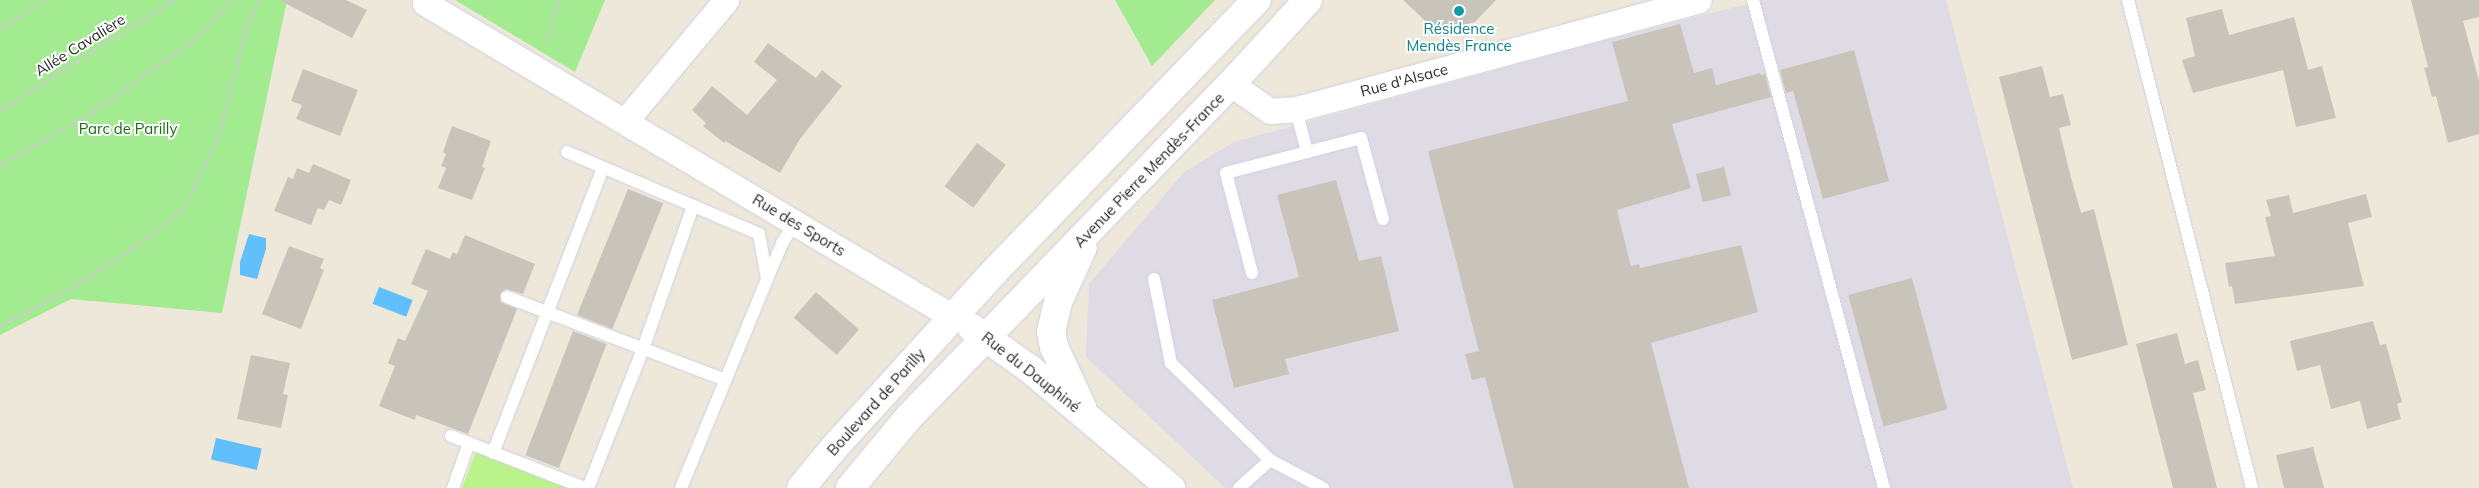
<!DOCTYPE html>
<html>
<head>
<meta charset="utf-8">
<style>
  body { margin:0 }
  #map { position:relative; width:2479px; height:488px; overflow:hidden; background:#eee8da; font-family:Mulish,sans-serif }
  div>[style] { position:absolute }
  .industrial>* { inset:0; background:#dfdbe5 }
  .green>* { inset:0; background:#a3eb90 }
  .pitch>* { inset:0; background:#baf38a }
  .water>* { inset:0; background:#60bffc; transform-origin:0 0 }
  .building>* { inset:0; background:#c9c4ba; transform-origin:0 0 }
  .path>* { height:3px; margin-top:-1.5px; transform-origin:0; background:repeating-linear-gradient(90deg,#ccc 0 4px,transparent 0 6.5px) }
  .roads { filter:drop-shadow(0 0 1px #cfd0e5) drop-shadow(0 0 1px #cfd0e5) }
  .lane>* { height:12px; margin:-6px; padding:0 6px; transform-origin:6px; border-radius:6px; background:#fff }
  .street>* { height:25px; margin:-12.5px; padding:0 12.5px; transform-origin:12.5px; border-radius:12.5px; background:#fff }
  .secondary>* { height:28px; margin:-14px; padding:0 14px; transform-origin:14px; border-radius:14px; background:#fff }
  .dots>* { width:14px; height:14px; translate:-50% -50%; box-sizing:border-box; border:2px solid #fff; border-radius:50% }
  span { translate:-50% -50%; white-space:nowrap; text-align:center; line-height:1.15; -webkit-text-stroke:4px #fff; paint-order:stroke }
  .culture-label { font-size:15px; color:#0d838f }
  .street-label { font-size:15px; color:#2a2a2a }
  .park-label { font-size:15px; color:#196f12 }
</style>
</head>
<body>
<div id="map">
  <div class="industrial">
    <i style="clip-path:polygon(1763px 0,1946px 0,2073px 488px,1225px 488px,1086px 357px,1089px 284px,1184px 172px,1234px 142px,1606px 40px)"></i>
  </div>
  <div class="green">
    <i style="clip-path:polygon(0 0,287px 0,222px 313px,71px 299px,0 335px)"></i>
    <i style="clip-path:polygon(455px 0,605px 0,575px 72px)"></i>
    <i style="clip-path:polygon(1115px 0,1215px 0,1152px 66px)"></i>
  </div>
  <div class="pitch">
    <i style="clip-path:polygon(476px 452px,566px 488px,462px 488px)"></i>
  </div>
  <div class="water">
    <i style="clip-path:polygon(249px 234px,266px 238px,266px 249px,257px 279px,240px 275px,240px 262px)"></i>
    <i style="left:379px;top:287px;width:36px;height:18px;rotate:21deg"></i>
    <i style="left:216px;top:438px;width:47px;height:22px;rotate:13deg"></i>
  </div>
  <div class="building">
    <i style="clip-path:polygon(279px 0,346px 0,367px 10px,352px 38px)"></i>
    <i style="clip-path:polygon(1403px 0,1496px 0,1475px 22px,1437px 32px)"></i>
    <i style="clip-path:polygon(2411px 0,2479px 0,2479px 17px,2463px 21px,2479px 81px,2479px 134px,2448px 143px,2436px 96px,2432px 97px,2424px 68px,2428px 67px)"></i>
    <i style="clip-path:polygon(2222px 9px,2229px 35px,2294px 17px,2308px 70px,2322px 66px,2336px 118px,2296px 127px,2283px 70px,2193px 93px,2182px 60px,2195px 56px,2186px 18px)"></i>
    <i style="clip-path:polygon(1680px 24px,1694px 73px,1712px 68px,1716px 85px,1760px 73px,1761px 75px,1765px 74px,1771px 97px,1672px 124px,1691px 188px,1617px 210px,1631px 266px,1639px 264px,1640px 268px,1741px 245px,1758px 312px,1651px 343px,1689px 488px,1514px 488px,1485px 377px,1472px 380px,1465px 354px,1479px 351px,1428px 151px,1628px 101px,1612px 42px)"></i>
    <i style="clip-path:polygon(768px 43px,816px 78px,822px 70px,842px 86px,800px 139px,780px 173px,725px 141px,724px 143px,703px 126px,706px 123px,692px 110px,712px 86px,747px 115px,777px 80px,754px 62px)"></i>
    <i style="clip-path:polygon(1854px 50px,1889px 181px,1823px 199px,1793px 91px,1786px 93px,1780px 70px)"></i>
    <i style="clip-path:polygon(2042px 66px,2050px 97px,2063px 94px,2071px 125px,2059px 128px,2070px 174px,2081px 213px,2094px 209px,2128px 345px,2072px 360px,1999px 77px)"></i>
    <i style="clip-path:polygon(303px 69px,358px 90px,340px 136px,296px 119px,302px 105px,291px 101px)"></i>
    <i style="clip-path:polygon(452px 126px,491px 141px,482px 167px,485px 168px,472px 200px,438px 188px,446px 168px,441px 166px,446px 154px,443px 152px)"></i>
    <i style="left:977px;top:143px;width:36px;height:54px;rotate:37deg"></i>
    <i style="clip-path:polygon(313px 164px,351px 180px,341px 205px,329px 200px,324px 210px,318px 208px,311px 225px,274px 211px,288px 177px,293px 179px,297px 168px,309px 173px)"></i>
    <i style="left:1724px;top:167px;width:29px;height:29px;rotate:76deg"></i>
    <i style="clip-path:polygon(1336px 180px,1359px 261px,1381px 256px,1399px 331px,1285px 359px,1289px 374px,1234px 388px,1212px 300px,1299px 277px,1277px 195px)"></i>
    <i style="left:628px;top:189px;width:38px;height:136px;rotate:22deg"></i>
    <i style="clip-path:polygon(2366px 194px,2372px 217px,2348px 223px,2364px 286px,2235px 304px,2232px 286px,2229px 287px,2225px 263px,2275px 256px,2265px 217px,2271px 216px,2266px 200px,2289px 195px,2293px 213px)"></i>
    <i style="clip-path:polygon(465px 235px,535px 264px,523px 294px,506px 289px,500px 294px,501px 302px,517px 309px,468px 434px,416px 415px,415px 420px,379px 406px,395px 366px,388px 363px,398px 338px,405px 341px,428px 291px,411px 284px,426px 249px,450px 259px,453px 252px,457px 254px)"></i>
    <i style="clip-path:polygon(289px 246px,324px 259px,320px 268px,324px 270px,301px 329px,262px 314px)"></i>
    <i style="left:1912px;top:278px;width:136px;height:66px;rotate:75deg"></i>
    <i style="left:816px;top:292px;width:57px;height:34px;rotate:41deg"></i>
    <i style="clip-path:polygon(2373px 321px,2380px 345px,2386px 344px,2402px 402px,2397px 404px,2401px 419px,2367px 429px,2360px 401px,2331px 409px,2320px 365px,2297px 371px,2290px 341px)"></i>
    <i style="left:573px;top:331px;width:36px;height:133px;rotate:21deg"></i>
    <i style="clip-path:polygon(2177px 333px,2185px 364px,2198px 360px,2206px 390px,2193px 393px,2217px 488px,2173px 488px,2171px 480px,2136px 344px)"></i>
    <i style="clip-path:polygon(251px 355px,290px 363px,283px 394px,288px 395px,281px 428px,237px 419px)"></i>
    <i style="clip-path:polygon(2313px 447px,2324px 488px,2284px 488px,2276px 455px)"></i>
  </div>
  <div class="path">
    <i style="left:0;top:29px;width:54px;rotate:-32.2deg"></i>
    <i style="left:547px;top:42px;width:44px;rotate:-74.1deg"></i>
    <i style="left:0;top:110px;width:205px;rotate:-32.4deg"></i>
    <i style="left:0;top:165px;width:107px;rotate:-29.7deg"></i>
    <i style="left:93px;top:112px;width:119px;rotate:-35.4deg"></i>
    <i style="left:190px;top:43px;width:60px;rotate:-45.7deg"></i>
    <i style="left:0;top:326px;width:64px;rotate:-27.8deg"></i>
    <i style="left:57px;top:296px;width:84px;rotate:-31.8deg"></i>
    <i style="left:128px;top:252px;width:70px;rotate:-38deg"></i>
    <i style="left:183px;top:209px;width:76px;rotate:-63.4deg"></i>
    <i style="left:217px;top:141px;width:122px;rotate:-75.3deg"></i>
    <i style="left:248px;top:23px;width:25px;rotate:-64deg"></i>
  </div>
  <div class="roads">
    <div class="lane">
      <i style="left:1753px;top:0;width:505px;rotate:74.97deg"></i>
      <i style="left:2128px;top:0;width:504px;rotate:75.74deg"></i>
      <i style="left:1296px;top:109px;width:44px;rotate:75.7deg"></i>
      <i style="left:1307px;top:152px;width:56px;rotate:-14.5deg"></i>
      <i style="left:1361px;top:138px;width:84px;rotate:74.8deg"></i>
      <i style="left:567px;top:152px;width:209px;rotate:23.1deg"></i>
      <i style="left:759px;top:234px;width:46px;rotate:79.9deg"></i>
      <i style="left:1252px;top:273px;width:103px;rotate:-104.6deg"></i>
      <i style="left:1226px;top:173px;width:84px;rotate:-14.5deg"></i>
      <i style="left:1154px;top:279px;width:86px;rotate:78.6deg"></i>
      <i style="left:1171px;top:363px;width:139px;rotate:44.4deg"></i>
      <i style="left:1270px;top:460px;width:42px;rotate:137.9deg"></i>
      <i style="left:507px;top:297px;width:233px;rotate:20.8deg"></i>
      <i style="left:451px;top:436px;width:144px;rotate:21.2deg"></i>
      <i style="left:493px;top:453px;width:305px;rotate:-68.9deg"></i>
      <i style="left:1270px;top:460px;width:60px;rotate:27.8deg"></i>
      <i style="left:453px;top:488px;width:48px;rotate:-70.4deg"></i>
      <i style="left:588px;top:488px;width:149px;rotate:-68.4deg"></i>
      <i style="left:643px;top:349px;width:151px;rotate:-70.7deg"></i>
      <i style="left:681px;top:488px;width:226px;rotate:-67.6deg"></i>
      <i style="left:767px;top:279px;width:39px;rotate:-67deg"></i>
      <i style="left:782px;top:243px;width:24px;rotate:-57deg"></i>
    </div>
    <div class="street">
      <i style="left:425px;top:3px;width:614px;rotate:30.74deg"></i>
      <i style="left:1231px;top:84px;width:47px;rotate:34.7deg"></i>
      <i style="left:1270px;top:111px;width:26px;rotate:-4deg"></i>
      <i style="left:1296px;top:109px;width:417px;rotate:-15.1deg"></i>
      <i style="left:625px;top:121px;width:158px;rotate:-50.1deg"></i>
    </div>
    <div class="secondary">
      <i style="left:972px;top:328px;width:71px;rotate:35.3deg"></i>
      <i style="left:1030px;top:369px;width:185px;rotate:40.2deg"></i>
      <i style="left:1082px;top:407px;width:66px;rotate:-115deg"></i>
      <i style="left:1054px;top:347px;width:15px;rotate:-101deg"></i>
      <i style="left:1051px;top:332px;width:31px;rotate:-77deg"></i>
      <i style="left:1058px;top:302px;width:60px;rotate:-65.6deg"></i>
      <i style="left:801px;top:488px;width:50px;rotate:-50.6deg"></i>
      <i style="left:833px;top:449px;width:239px;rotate:-47.7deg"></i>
      <i style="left:994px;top:272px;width:378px;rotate:-46deg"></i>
      <i style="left:850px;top:488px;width:92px;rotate:-50.3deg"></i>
      <i style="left:909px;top:417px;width:463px;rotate:-46deg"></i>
      <i style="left:1231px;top:84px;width:114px;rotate:-47.5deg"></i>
    </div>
  </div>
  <div class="dots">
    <i style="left:1459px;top:11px;background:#0f9aa8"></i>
  </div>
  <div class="culture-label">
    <span style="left:1459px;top:37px">Résidence<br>Mendès France</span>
  </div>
  <div class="street-label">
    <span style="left:80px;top:45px;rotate:-32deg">Allée Cavalière</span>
    <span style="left:1404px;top:80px;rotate:-15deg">Rue d'Alsace</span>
    <span style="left:1149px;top:170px;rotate:-46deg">Avenue Pierre Mendès-France</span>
    <span style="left:799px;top:225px;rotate:31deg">Rue des Sports</span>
    <span style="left:1031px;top:372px;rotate:38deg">Rue du Dauphiné</span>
    <span style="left:876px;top:402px;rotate:-48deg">Boulevard de Parilly</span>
  </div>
  <div class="park-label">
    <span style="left:128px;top:129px">Parc de Parilly</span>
  </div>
</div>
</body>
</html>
